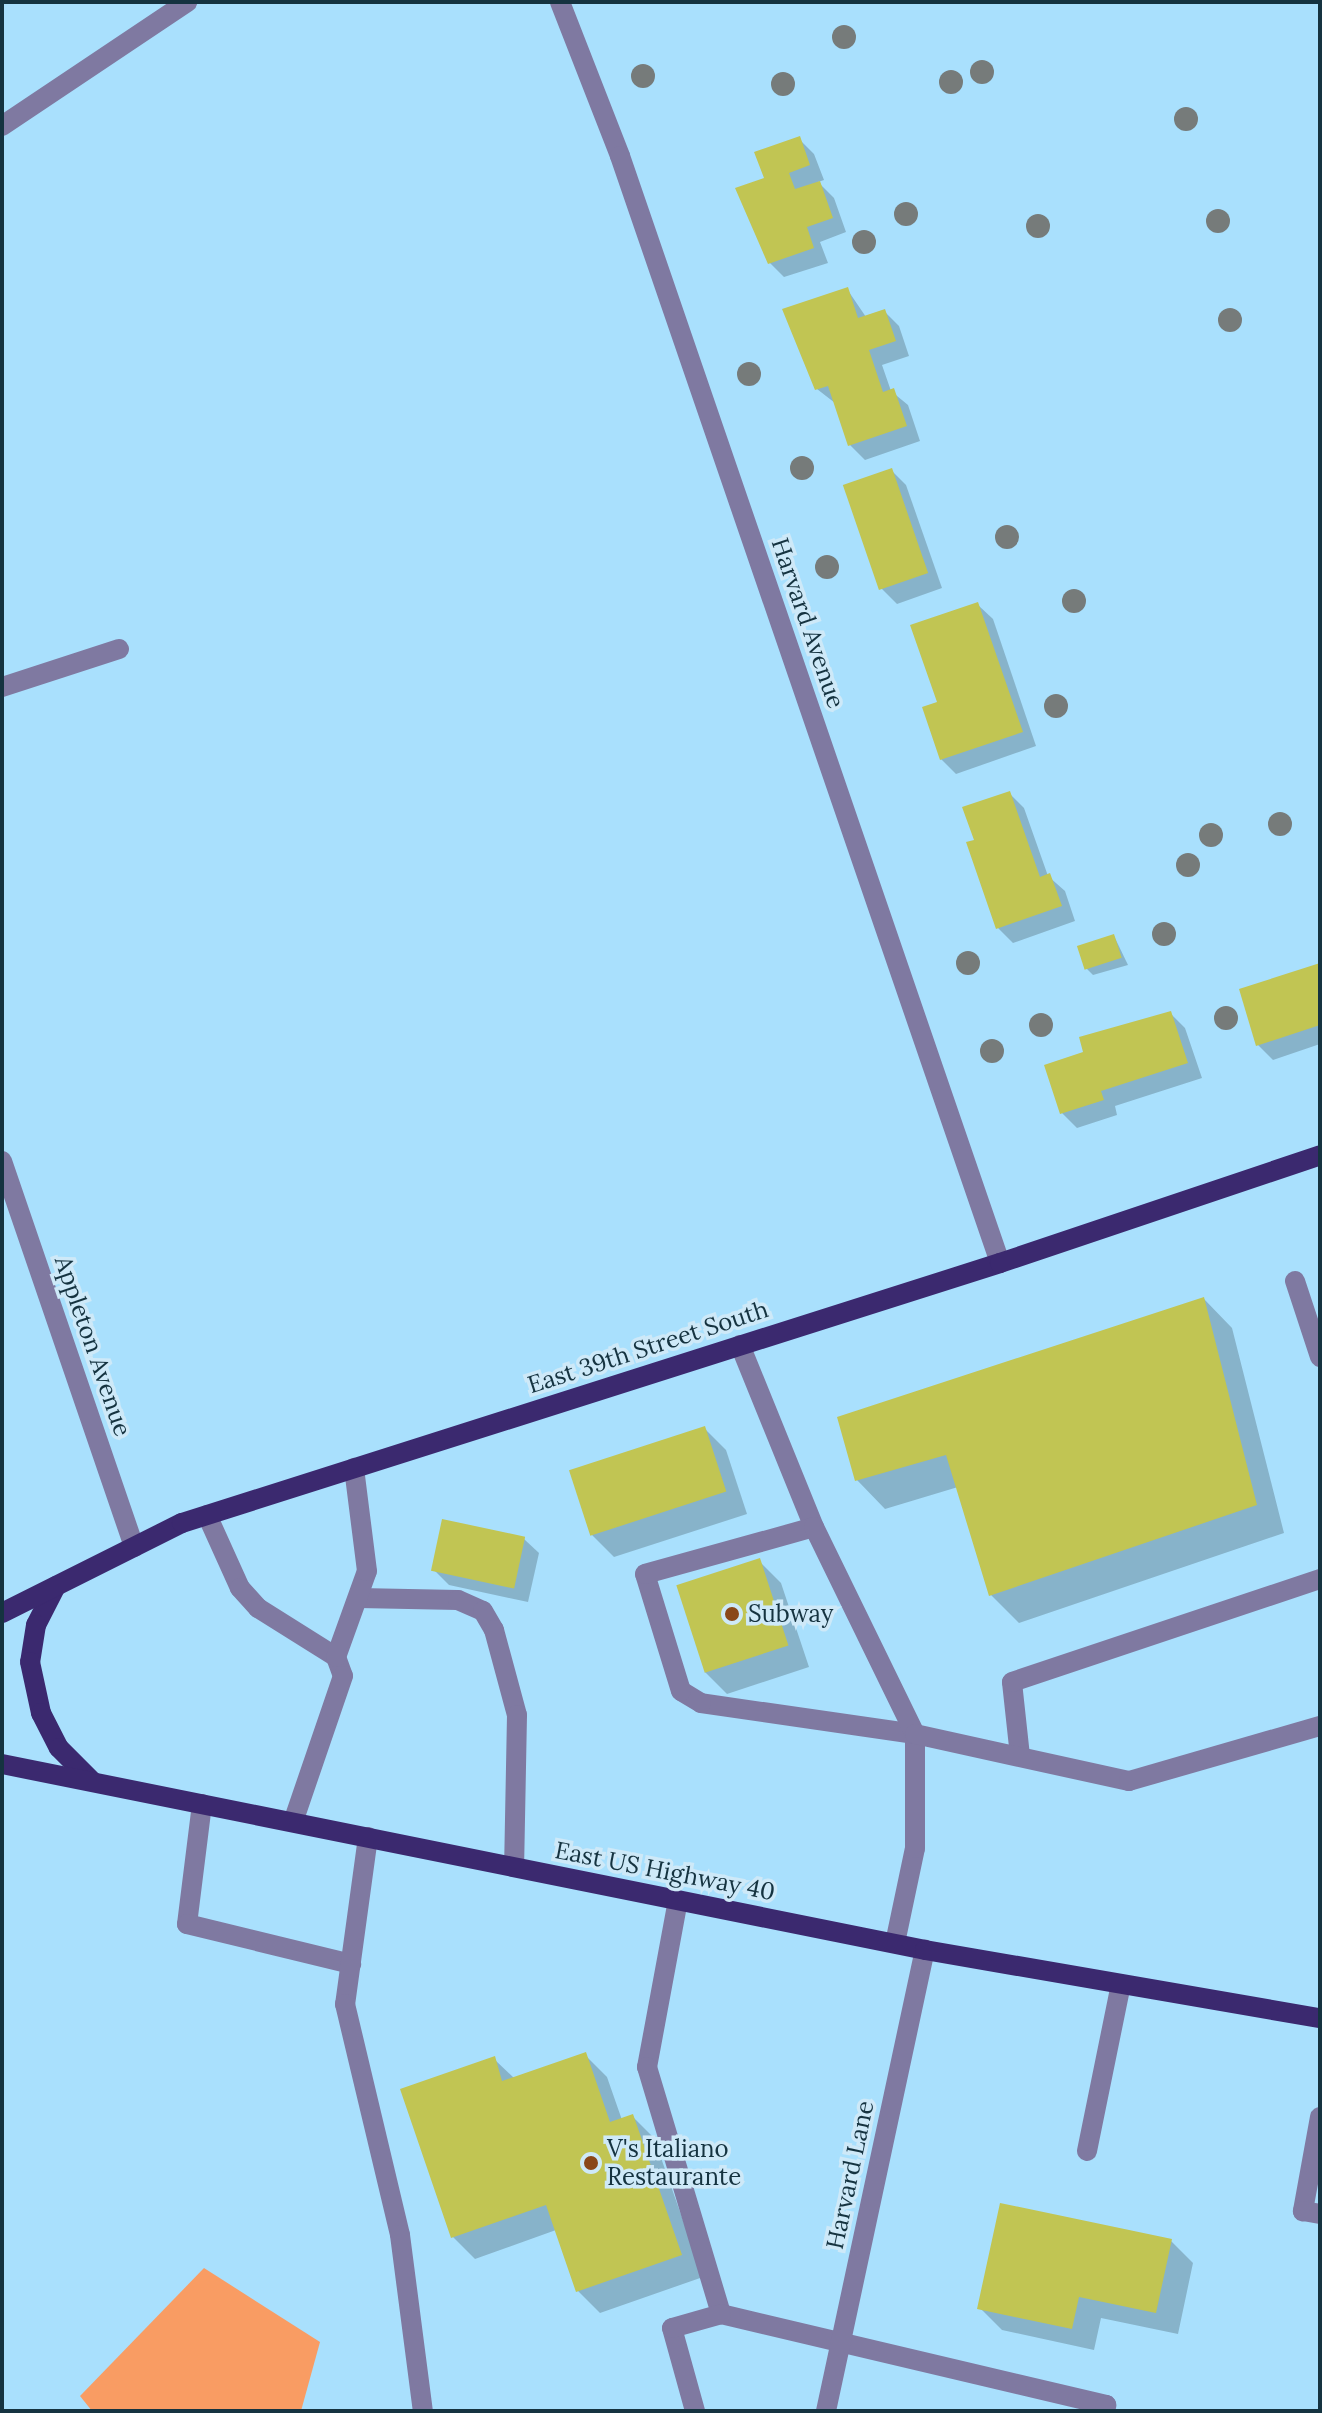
<!DOCTYPE html>
<html>
<head>
<meta charset="utf-8">
<style>
  body { margin:0 }
  #map { position:relative; width:1322px; height:2413px; overflow:hidden; background:#a9e0fd; font-family:Lora,serif }
  div>[style] { position:absolute }
  .green>* { inset:0; background:#f99c63 }
  .shadow>* { inset:0; background:#0003 }
  .building>* { inset:0; background:#c1c553; transform-origin:0 0 }
  .minor>* { height:20px; margin:-10px; padding:0 10px; transform-origin:10px; border-radius:10px; background:#7f79a1 }
  .major>* { height:20px; margin:-10px; padding:0 10px; transform-origin:10px; border-radius:10px; background:#3b296f }
  .trees>* { width:24px; height:24px; margin:-12px; border-radius:50%; background:#767b7a }
  .dots>* { width:22px; height:22px; translate:-50% -50%; box-sizing:border-box; border:4px solid #cee9f8; border-radius:50% }
  span { translate:-50% -50%; white-space:nowrap; text-align:center; line-height:1.15; -webkit-text-stroke:7px #cee9f8; paint-order:stroke }
  .street-label { font-size:24px; color:#153340 }
  .poi-label { font-size:24px; color:#153340 }
  .left { translate:0 -50%; text-align:left }
  .frame { position:absolute; inset:0; border:4px solid #153340; pointer-events:none }
</style>
</head>
<body>
<div id="map">
  <div class="green">
    <i style="clip-path:polygon(204px 2268px,320px 2342px,301px 2411px,92px 2411px,80px 2396px)"></i>
  </div>
  <div class="shadow">
    <i style="clip-path:polygon(799px 139px,814px 154px,824px 180px,818px 182px,834px 198px,846px 232px,820px 242px,828px 263px,784px 277px,769px 262px,766px 179px)"></i>
    <i style="clip-path:polygon(847px 289px,866px 317px,884px 311px,899px 326px,909px 356px,882px 365px,891px 391px,908px 405px,920px 441px,865px 460px,850px 445px,835px 403px,817px 389px)"></i>
    <i style="clip-path:polygon(891px 470px,906px 485px,942px 588px,897px 604px,882px 589px)"></i>
    <i style="clip-path:polygon(978px 605px,993px 619px,1036px 746px,956px 774px,941px 759px,939px 704px)"></i>
    <i style="clip-path:polygon(1009px 793px,1024px 808px,1048px 876px,1065px 891px,1075px 921px,1013px 943px,998px 928px,976px 841px)"></i>
    <i style="clip-path:polygon(1114px 936px,1128px 965px,1093px 975px,1086px 968px)"></i>
    <i style="clip-path:polygon(1320px 965px,1320px 1044px,1273px 1060px,1258px 1045px)"></i>
    <i style="clip-path:polygon(1170px 1013px,1185px 1028px,1202px 1078px,1115px 1106px,1117px 1115px,1077px 1128px,1062px 1113px,1086px 1053px,1081px 1038px)"></i>
    <i style="clip-path:polygon(1204px 1299px,1232px 1328px,1284px 1533px,1019px 1623px,991px 1595px,958px 1487px,885px 1509px,857px 1480px)"></i>
    <i style="clip-path:polygon(704px 1428px,726px 1450px,747px 1514px,614px 1557px,592px 1535px)"></i>
    <i style="clip-path:polygon(524px 1539px,539px 1553px,528px 1602px,449px 1585px,434px 1570px)"></i>
    <i style="clip-path:polygon(759px 1561px,781px 1583px,809px 1667px,727px 1694px,705px 1672px)"></i>
    <i style="clip-path:polygon(585px 2055px,607px 2077px,622px 2120px,632px 2116px,654px 2138px,703px 2277px,600px 2313px,578px 2291px,556px 2230px,475px 2259px,453px 2237px,494px 2059px,515px 2079px)"></i>
    <i style="clip-path:polygon(1171px 2241px,1193px 2263px,1178px 2334px,1101px 2318px,1094px 2350px,1002px 2330px,980px 2308px)"></i>
  </div>
  <div class="building">
    <i style="clip-path:polygon(800px 136px,810px 165px,789px 173px,795px 189px,820px 181px,833px 218px,807px 227px,814px 248px,768px 264px,735px 188px,764px 178px,754px 152px)"></i>
    <i style="clip-path:polygon(848px 287px,858px 318px,885px 309px,896px 341px,869px 350px,883px 392px,894px 388px,907px 426px,848px 446px,828px 386px,815px 390px,782px 309px)"></i>
    <i style="left:892px;top:468px;width:111px;height:52px;rotate:71deg"></i>
    <i style="clip-path:polygon(978px 602px,1023px 732px,940px 760px,922px 707px,937px 702px,910px 625px)"></i>
    <i style="clip-path:polygon(1010px 791px,1040px 877px,1050px 873px,1062px 906px,996px 929px,966px 842px,974px 840px,962px 807px)"></i>
    <i style="left:1114px;top:934px;width:25px;height:39px;rotate:72deg"></i>
    <i style="clip-path:polygon(1320px 963px,1320px 1025px,1256px 1046px,1239px 989px)"></i>
    <i style="clip-path:polygon(1171px 1011px,1188px 1063px,1101px 1091px,1104px 1100px,1060px 1114px,1044px 1065px,1083px 1052px,1079px 1037px)"></i>
    <i style="clip-path:polygon(1204px 1297px,1257px 1505px,989px 1596px,946px 1455px,855px 1481px,837px 1417px)"></i>
    <i style="left:705px;top:1426px;width:69px;height:143px;rotate:72deg"></i>
    <i style="left:442px;top:1519px;width:85px;height:53px;rotate:12deg"></i>
    <i style="left:760px;top:1558px;width:92px;height:88px;rotate:72deg"></i>
    <i style="clip-path:polygon(586px 2052px,610px 2122px,633px 2114px,682px 2255px,576px 2292px,546px 2205px,451px 2238px,400px 2089px,495px 2056px,502px 2081px)"></i>
    <i style="clip-path:polygon(1000px 2203px,1172px 2239px,1156px 2313px,1079px 2297px,1072px 2329px,977px 2309px)"></i>
  </div>
  <div class="minor">
    <i style="left:560px;top:2px;width:165px;rotate:68.7deg"></i>
    <i style="left:620px;top:156px;width:1170px;rotate:71.05deg"></i>
    <i style="left:2px;top:126px;width:223px;rotate:-33.8deg"></i>
    <i style="left:2px;top:687px;width:123px;rotate:-18deg"></i>
    <i style="left:2px;top:1161px;width:408px;rotate:71.1deg"></i>
    <i style="left:1295px;top:1281px;width:80px;rotate:71.8deg"></i>
    <i style="left:740px;top:1345px;width:196px;rotate:67.9deg"></i>
    <i style="left:207px;top:1515px;width:80px;rotate:65.7deg"></i>
    <i style="left:240px;top:1588px;width:27px;rotate:48deg"></i>
    <i style="left:258px;top:1608px;width:92px;rotate:32.1deg"></i>
    <i style="left:336px;top:1657px;width:20px;rotate:70deg"></i>
    <i style="left:343px;top:1676px;width:154px;rotate:108.9deg"></i>
    <i style="left:359px;top:1598px;width:99px;rotate:1.2deg"></i>
    <i style="left:458px;top:1600px;width:27px;rotate:24deg"></i>
    <i style="left:483px;top:1611px;width:22px;rotate:60deg"></i>
    <i style="left:494px;top:1630px;width:88px;rotate:74.9deg"></i>
    <i style="left:517px;top:1715px;width:152px;rotate:91.1deg"></i>
    <i style="left:336px;top:1657px;width:91px;rotate:-70.2deg"></i>
    <i style="left:367px;top:1571px;width:104px;rotate:-97.2deg"></i>
    <i style="left:1020px;top:1756px;width:74px;rotate:-96.2deg"></i>
    <i style="left:1012px;top:1682px;width:325px;rotate:-18.5deg"></i>
    <i style="left:202px;top:1804px;width:121px;rotate:97.1deg"></i>
    <i style="left:187px;top:1924px;width:169px;rotate:13.7deg"></i>
    <i style="left:368px;top:1837px;width:169px;rotate:97.8deg"></i>
    <i style="left:345px;top:2004px;width:237px;rotate:76.6deg"></i>
    <i style="left:400px;top:2235px;width:177px;rotate:82.6deg"></i>
    <i style="left:678px;top:1900px;width:170px;rotate:100.5deg"></i>
    <i style="left:647px;top:2067px;width:258px;rotate:73.3deg"></i>
    <i style="left:721px;top:2314px;width:396px;rotate:13.3deg"></i>
    <i style="left:1106px;top:2405px;width:6px;rotate:99deg"></i>
    <i style="left:895px;top:1943px;width:97px;rotate:-78.1deg"></i>
    <i style="left:915px;top:1848px;width:114px;rotate:-90deg"></i>
    <i style="left:915px;top:1734px;width:216px;rotate:-171.8deg"></i>
    <i style="left:701px;top:1703px;width:23px;rotate:-149deg"></i>
    <i style="left:681px;top:1691px;width:122px;rotate:-107.1deg"></i>
    <i style="left:645px;top:1574px;width:175px;rotate:-15.5deg"></i>
    <i style="left:814px;top:1527px;width:230px;rotate:64deg"></i>
    <i style="left:915px;top:1734px;width:219px;rotate:12.4deg"></i>
    <i style="left:1129px;top:1781px;width:199px;rotate:-16.1deg"></i>
    <i style="left:1320px;top:2117px;width:96px;rotate:100.3deg"></i>
    <i style="left:1303px;top:2211px;width:17px;rotate:10deg"></i>
    <i style="left:1087px;top:2151px;width:170px;rotate:-78.5deg"></i>
    <i style="left:695px;top:2411px;width:86px;rotate:-105.5deg"></i>
    <i style="left:672px;top:2328px;width:51px;rotate:-15.9deg"></i>
    <i style="left:826px;top:2411px;width:472px;rotate:-77.9deg"></i>
  </div>
  <div class="major">
    <i style="left:56px;top:1586px;width:44px;rotate:117.1deg"></i>
    <i style="left:36px;top:1625px;width:37px;rotate:99deg"></i>
    <i style="left:30px;top:1662px;width:52px;rotate:77.8deg"></i>
    <i style="left:41px;top:1713px;width:39px;rotate:63deg"></i>
    <i style="left:59px;top:1748px;width:47px;rotate:45deg"></i>
    <i style="left:2px;top:1613px;width:201px;rotate:-26.6deg"></i>
    <i style="left:182px;top:1523px;width:858px;rotate:-17.63deg"></i>
    <i style="left:1000px;top:1263px;width:338px;rotate:-18.6deg"></i>
    <i style="left:2px;top:1764px;width:942px;rotate:11.39deg"></i>
    <i style="left:925px;top:1950px;width:401px;rotate:9.8deg"></i>
  </div>
  <div class="trees">
    <i style="left:844px;top:37px"></i>
    <i style="left:982px;top:72px"></i>
    <i style="left:643px;top:76px"></i>
    <i style="left:951px;top:82px"></i>
    <i style="left:783px;top:84px"></i>
    <i style="left:1186px;top:119px"></i>
    <i style="left:906px;top:214px"></i>
    <i style="left:1218px;top:221px"></i>
    <i style="left:1038px;top:226px"></i>
    <i style="left:864px;top:242px"></i>
    <i style="left:1230px;top:320px"></i>
    <i style="left:749px;top:374px"></i>
    <i style="left:802px;top:468px"></i>
    <i style="left:1007px;top:537px"></i>
    <i style="left:827px;top:567px"></i>
    <i style="left:1074px;top:601px"></i>
    <i style="left:1056px;top:706px"></i>
    <i style="left:1280px;top:824px"></i>
    <i style="left:1211px;top:835px"></i>
    <i style="left:1188px;top:865px"></i>
    <i style="left:1164px;top:934px"></i>
    <i style="left:968px;top:963px"></i>
    <i style="left:1226px;top:1018px"></i>
    <i style="left:1041px;top:1025px"></i>
    <i style="left:992px;top:1051px"></i>
  </div>
  <div class="dots">
    <i style="left:732px;top:1614px;background:#8a4718"></i>
    <i style="left:591px;top:2163px;background:#8a4718"></i>
  </div>
  <div class="street-label">
    <span style="left:808px;top:623px;rotate:71deg">Harvard Avenue</span>
    <span style="left:93px;top:1346px;rotate:71deg">Appleton Avenue</span>
    <span style="left:648px;top:1347px;rotate:-18deg">East 39th Street South</span>
    <span style="left:665px;top:1871px;rotate:11deg">East US Highway 40</span>
    <span style="left:850px;top:2175px;rotate:-78deg">Harvard Lane</span>
  </div>
  <div class="poi-label">
    <span class="left" style="left:748px;top:1614px">Subway</span>
    <span class="left" style="left:607px;top:2163px">V's Italiano<br>Restaurante</span>
  </div>
  <div class="frame"></div>
</div>
</body>
</html>
